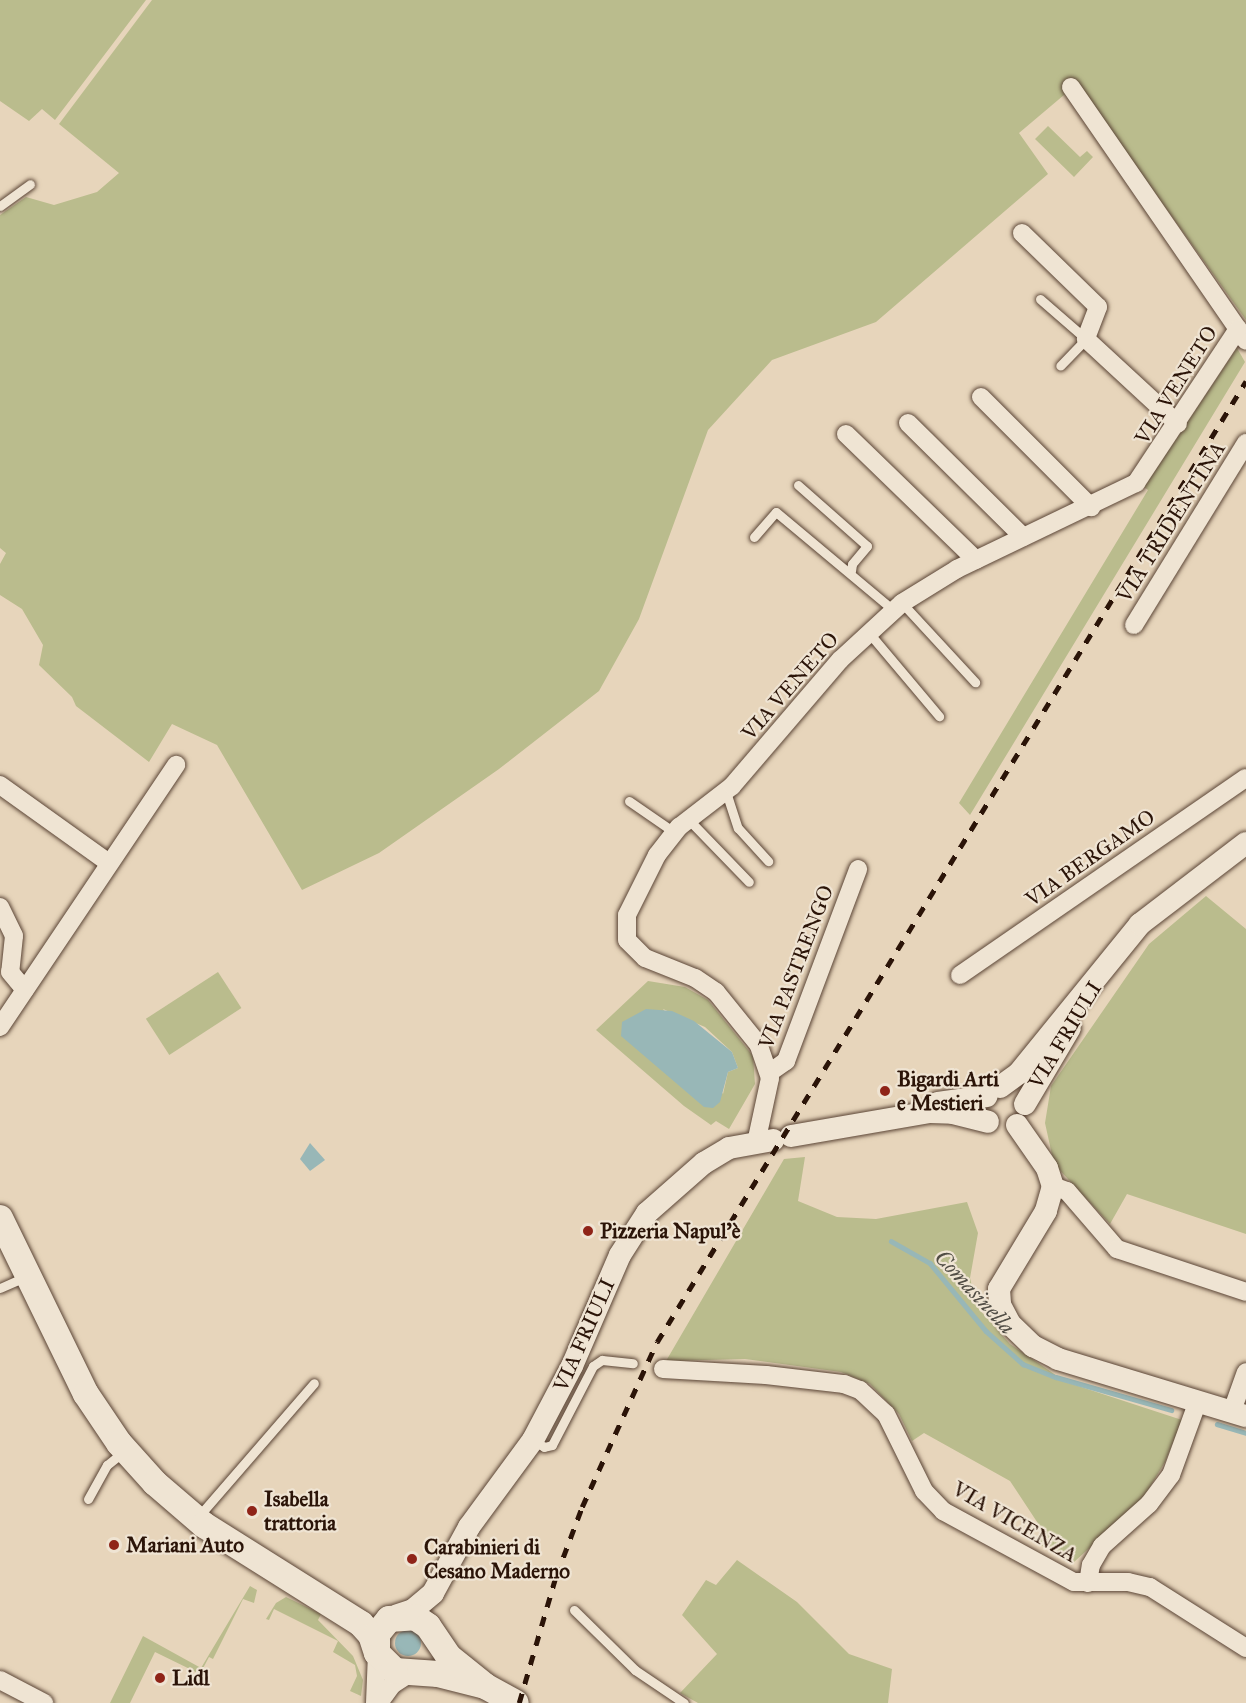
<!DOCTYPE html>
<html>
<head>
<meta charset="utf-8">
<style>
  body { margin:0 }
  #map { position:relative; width:1246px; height:1703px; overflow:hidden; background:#e7d5bb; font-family:"IM FELL Great Primer",serif }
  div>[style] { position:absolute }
  .green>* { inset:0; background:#babc8d; transform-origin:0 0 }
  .water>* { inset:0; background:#98b7b7 }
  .round { border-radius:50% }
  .stream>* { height:4.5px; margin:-2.25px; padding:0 2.25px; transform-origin:2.25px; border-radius:2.25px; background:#98b7b7 }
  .roads { filter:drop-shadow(0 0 2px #5a4435) drop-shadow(0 0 2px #5a4435) }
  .service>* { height:9px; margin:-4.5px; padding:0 4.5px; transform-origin:4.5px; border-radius:4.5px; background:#efe4d3 }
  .minor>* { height:18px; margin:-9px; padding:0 9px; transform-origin:9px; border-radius:9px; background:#efe4d3 }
  .tertiary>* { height:22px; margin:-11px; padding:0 11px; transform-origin:11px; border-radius:11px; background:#efe4d3 }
  .secondary>* { height:26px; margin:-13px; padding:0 13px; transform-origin:13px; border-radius:13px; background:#efe4d3 }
  .rail>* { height:4.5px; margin-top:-2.25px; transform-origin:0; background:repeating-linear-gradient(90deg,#2b1408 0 10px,transparent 0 20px) }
  .dots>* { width:16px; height:16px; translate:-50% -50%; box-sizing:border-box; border:3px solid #efe4d3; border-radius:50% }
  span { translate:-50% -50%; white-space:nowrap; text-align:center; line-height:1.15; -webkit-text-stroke:4.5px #efe4d3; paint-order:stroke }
  .street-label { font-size:21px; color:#2b1408 }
  .poi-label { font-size:21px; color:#2b1408; font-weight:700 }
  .left { translate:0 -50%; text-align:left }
  .water-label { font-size:22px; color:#514d45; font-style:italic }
</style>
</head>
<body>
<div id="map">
  <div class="green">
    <i style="clip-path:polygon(0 0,146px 0,55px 120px,42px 109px,29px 121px,0 101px)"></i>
    <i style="clip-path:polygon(152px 0,1246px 0,1246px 320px,1077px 84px,1019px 133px,1048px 174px,876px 322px,772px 360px,708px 430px,639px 619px,599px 691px,499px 769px,379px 853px,302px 890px,217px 745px,172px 724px,149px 762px,76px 706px,72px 697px,39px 665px,43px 645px,22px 609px,0 595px,0 564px,6px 553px,0 548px,0 215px,26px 197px,54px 205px,97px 192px,119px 173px,59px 124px)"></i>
    <i style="clip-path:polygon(1048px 126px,1080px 157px,1087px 151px,1093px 157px,1074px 177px,1035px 139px)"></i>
    <i style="clip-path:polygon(1237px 348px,1245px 362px,970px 815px,959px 803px,1148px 490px,1144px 487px)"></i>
    <i style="clip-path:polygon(1206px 896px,1246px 929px,1246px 1234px,1127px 1194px,1110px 1224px,1054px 1164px,1045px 1123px,1051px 1086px,1149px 944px)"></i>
    <i style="left:218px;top:972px;width:43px;height:86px;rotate:57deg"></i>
    <i style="clip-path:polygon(evenodd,648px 981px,685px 987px,708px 1000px,753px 1056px,755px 1084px,729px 1129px,716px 1121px,711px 1125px,684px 1106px,596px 1030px,648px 981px,663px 1009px,705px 1027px,732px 1052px,738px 1068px,728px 1072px,723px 1094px,663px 1009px)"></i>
    <i style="clip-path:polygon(805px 1157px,798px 1201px,837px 1217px,876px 1219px,967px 1202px,978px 1233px,970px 1278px,977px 1307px,1010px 1344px,1066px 1382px,1182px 1420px,1165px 1462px,1142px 1500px,1074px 1562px,1036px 1543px,1043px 1531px,1010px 1481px,924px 1433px,912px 1441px,899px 1414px,870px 1384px,841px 1372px,745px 1359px,666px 1361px,784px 1159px)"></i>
    <i style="clip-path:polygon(737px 1560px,797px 1602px,849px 1654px,892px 1669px,888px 1703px,698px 1703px,680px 1693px,717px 1654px,682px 1615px,706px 1580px,716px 1585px)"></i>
    <i style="clip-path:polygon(250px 1586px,257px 1590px,254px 1603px,243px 1599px,213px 1659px,209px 1657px,200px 1674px,155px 1652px,130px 1703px,110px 1703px,143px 1636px,201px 1668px)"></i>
    <i style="clip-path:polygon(286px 1597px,321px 1614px,318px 1620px,353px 1656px,363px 1680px,361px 1696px,350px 1691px,357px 1676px,355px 1665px,333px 1652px,338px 1641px,274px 1609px,269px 1620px,266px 1619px,276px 1603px)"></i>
  </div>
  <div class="water">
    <i style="clip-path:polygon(646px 1009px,672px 1011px,694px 1021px,732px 1052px,738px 1068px,728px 1072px,720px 1102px,713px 1108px,704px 1107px,621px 1036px,622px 1022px)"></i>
    <i style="clip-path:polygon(310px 1143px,325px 1160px,310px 1171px,300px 1159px)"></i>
    <i class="round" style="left:395px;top:1630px;width:26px;height:26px"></i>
  </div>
  <div class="stream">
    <i style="left:891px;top:1241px;width:45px;rotate:29.4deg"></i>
    <i style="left:930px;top:1263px;width:88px;rotate:50.5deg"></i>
    <i style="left:986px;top:1331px;width:50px;rotate:41.7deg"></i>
    <i style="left:1023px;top:1364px;width:35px;rotate:22deg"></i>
    <i style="left:1056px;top:1377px;width:120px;rotate:16deg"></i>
    <i style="left:1217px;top:1424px;width:30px;rotate:17deg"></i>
  </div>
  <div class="roads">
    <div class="service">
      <i style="left:0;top:206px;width:37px;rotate:-36deg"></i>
      <i style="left:1040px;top:299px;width:61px;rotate:41deg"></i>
      <i style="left:1086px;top:339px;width:37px;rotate:134deg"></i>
      <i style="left:798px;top:485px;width:92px;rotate:41.5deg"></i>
      <i style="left:867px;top:546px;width:23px;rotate:130deg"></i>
      <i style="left:852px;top:564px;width:7px;rotate:98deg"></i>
      <i style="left:754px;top:537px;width:33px;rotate:-49deg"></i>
      <i style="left:776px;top:512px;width:153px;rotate:39.9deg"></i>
      <i style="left:902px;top:603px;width:108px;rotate:47.3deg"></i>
      <i style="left:869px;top:633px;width:109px;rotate:49.9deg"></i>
      <i style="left:726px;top:792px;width:38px;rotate:72deg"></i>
      <i style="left:738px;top:828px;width:45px;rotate:47.7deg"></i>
      <i style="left:629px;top:801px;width:55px;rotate:34.6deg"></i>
      <i style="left:689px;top:820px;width:86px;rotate:45.9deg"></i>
      <i style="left:0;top:1288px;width:27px;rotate:-24deg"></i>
      <i style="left:533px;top:1440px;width:13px;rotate:32deg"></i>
      <i style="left:544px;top:1447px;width:8px;rotate:-14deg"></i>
      <i style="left:552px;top:1445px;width:89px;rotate:-62.6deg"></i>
      <i style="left:593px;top:1366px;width:11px;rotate:-34deg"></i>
      <i style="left:602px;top:1360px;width:31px;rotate:6deg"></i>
      <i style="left:88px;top:1499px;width:39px;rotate:-61deg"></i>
      <i style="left:107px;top:1465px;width:22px;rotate:-39deg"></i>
      <i style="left:198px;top:1517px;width:177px;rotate:-49.1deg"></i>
      <i style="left:574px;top:1610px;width:86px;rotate:44.5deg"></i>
      <i style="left:635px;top:1670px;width:59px;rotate:34deg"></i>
    </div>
    <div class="minor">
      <i style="left:1071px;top:87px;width:308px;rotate:55.4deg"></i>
      <i style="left:1022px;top:233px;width:106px;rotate:44.2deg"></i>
      <i style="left:1098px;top:307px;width:34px;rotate:111deg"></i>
      <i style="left:1086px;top:339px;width:125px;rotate:42.7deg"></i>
      <i style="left:981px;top:397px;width:156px;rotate:45deg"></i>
      <i style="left:908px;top:423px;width:162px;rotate:44.7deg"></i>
      <i style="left:846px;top:434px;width:181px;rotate:44.1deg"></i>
      <i style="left:1134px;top:625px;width:214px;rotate:-58.4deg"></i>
      <i style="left:0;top:785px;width:134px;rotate:35.6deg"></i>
      <i style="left:0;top:907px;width:32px;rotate:64deg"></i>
      <i style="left:14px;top:936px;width:36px;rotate:96deg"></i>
      <i style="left:10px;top:972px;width:23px;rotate:50deg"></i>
      <i style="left:960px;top:975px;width:347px;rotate:-34.6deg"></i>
      <i style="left:0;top:1027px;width:316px;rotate:-56.1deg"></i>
      <i style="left:769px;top:1073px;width:21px;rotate:-35deg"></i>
      <i style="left:786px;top:1061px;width:205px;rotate:-69.4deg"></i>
      <i style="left:756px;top:1143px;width:66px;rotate:-77.8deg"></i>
      <i style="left:770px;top:1078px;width:36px;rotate:-109deg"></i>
      <i style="left:758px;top:1044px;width:67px;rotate:-128.9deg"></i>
      <i style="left:716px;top:992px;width:25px;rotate:-146deg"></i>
      <i style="left:695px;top:978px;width:54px;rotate:-158.2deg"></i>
      <i style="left:645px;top:958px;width:25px;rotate:-135deg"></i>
      <i style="left:627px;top:940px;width:25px;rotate:-90deg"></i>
      <i style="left:627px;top:915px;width:67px;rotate:-63.4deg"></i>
      <i style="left:657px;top:855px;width:36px;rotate:-52deg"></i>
      <i style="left:679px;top:827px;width:67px;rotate:-37.7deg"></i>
      <i style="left:732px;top:786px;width:166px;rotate:-49.4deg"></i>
      <i style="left:840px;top:660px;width:84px;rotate:-42.6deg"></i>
      <i style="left:902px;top:603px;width:65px;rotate:-31.7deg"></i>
      <i style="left:957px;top:569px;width:199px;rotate:-25.7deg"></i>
      <i style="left:1136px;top:483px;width:185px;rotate:-56.5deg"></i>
      <i style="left:1053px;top:1186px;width:15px;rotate:20deg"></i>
      <i style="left:1067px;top:1191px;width:77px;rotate:49.2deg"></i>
      <i style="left:1117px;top:1249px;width:136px;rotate:18.4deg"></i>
      <i style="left:663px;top:1369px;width:103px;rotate:3.3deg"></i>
      <i style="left:766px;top:1375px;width:79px;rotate:6.6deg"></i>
      <i style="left:844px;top:1384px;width:17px;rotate:21deg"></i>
      <i style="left:860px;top:1390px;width:35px;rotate:43deg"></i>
      <i style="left:886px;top:1414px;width:86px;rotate:63.7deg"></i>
      <i style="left:924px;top:1491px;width:28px;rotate:46deg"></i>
      <i style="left:943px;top:1511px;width:149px;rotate:28.5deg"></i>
      <i style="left:1074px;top:1582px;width:54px"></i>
      <i style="left:1128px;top:1582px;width:23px;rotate:13deg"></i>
      <i style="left:1150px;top:1587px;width:114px;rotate:32.4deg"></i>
      <i style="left:1232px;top:1411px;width:41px;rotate:-70.3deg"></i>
      <i style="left:1088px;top:1583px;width:18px;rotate:-81deg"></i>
      <i style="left:1091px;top:1565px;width:22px;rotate:-60deg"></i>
      <i style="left:1102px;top:1546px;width:63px;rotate:-41.8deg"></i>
      <i style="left:1149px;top:1504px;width:36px;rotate:-53deg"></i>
      <i style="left:1171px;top:1475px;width:79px;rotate:-70deg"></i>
      <i style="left:0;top:1680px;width:50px;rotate:27.6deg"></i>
      <i style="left:375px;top:1703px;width:50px;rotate:-87.7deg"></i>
      <i style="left:379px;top:1703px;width:22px;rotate:-54deg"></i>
      <i style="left:392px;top:1685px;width:24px;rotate:-33deg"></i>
    </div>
    <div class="tertiary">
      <i style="left:1000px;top:1087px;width:24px;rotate:-36deg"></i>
      <i style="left:1019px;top:1073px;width:192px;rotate:-50.9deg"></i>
      <i style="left:1140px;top:924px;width:133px;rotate:-37.4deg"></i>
      <i style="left:938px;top:1103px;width:49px;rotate:-8.1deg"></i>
      <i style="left:1025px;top:1104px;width:88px;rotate:-59.4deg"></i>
      <i style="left:1017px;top:1125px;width:52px;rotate:55.1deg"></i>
      <i style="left:1047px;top:1168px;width:19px;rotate:72deg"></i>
      <i style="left:1053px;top:1186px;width:26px;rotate:106deg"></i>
      <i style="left:1046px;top:1211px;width:91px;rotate:121.1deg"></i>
      <i style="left:999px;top:1289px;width:16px;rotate:86deg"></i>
      <i style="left:1000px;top:1305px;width:21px;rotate:62deg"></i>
      <i style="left:1010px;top:1324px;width:32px;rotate:44deg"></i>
      <i style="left:1033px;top:1346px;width:28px;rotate:27deg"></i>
      <i style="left:1058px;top:1359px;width:196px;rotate:16.9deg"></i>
      <i style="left:791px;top:1136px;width:141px;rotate:-9.8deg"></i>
      <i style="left:930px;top:1112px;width:23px;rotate:2deg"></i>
      <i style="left:953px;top:1113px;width:36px;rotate:14deg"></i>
      <i style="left:398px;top:1615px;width:16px;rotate:-18deg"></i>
      <i style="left:413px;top:1610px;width:26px;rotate:-40deg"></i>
      <i style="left:433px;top:1593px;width:75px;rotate:-61.4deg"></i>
      <i style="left:469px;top:1527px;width:108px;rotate:-53.7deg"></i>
      <i style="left:533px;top:1440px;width:84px;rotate:-62.2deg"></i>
      <i style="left:572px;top:1366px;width:121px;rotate:-66.6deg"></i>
      <i style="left:620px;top:1255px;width:50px;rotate:-57.3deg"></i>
      <i style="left:647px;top:1213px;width:76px;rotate:-41.3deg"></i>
      <i style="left:704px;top:1163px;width:29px;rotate:-31deg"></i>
      <i style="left:729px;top:1148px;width:45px;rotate:-10.3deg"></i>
    </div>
    <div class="secondary">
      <i style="left:0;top:1218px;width:196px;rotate:64deg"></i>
      <i style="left:86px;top:1394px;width:59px;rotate:56deg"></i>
      <i style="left:119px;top:1443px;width:54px;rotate:48deg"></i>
      <i style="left:155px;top:1483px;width:65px;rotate:40.6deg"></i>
      <i style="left:204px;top:1525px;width:186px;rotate:32.2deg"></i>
      <i style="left:361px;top:1624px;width:15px;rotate:48deg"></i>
      <i style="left:371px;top:1635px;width:19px;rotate:72deg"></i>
      <i style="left:485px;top:1686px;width:49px;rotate:-165.7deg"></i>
      <i style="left:438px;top:1674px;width:43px;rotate:-176deg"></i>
      <i style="left:395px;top:1671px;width:25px;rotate:-135deg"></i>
      <i style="left:377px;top:1653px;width:19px;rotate:-90deg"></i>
      <i style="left:377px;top:1634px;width:19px;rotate:-51deg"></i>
      <i style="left:389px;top:1619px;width:26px;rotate:-4deg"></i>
      <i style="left:415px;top:1617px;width:16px;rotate:35deg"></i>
      <i style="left:428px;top:1626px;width:36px;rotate:56deg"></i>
      <i style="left:448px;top:1656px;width:48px;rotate:39deg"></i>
      <i style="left:485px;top:1686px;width:35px;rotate:29deg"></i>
    </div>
  </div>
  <div class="rail">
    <i style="left:519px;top:1703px;width:132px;rotate:-73.8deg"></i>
    <i style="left:556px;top:1576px;width:74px;rotate:-69.4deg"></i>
    <i style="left:582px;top:1507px;width:181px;rotate:-65.6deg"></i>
    <i style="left:657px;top:1342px;width:1127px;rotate:-58.5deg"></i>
  </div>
  <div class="dots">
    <i style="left:885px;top:1091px;background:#8f2418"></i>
    <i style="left:588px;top:1231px;background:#8f2418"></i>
    <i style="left:252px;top:1511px;background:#8f2418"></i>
    <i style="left:114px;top:1545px;background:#8f2418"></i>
    <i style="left:412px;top:1559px;background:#8f2418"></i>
    <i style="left:160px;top:1678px;background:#8f2418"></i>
  </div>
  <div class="street-label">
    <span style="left:1176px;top:385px;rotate:-58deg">VIA VENETO</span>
    <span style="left:1171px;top:522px;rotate:-58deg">VIA TRIDENTINA</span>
    <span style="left:790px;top:686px;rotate:-49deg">VIA VENETO</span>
    <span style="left:1090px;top:858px;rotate:-35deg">VIA BERGAMO</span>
    <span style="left:796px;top:967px;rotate:-69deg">VIA PASTRENGO</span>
    <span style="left:1065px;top:1035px;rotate:-59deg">VIA FRIULI</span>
    <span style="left:584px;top:1335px;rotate:-66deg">VIA FRIULI</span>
    <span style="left:1015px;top:1522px;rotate:30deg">VIA VICENZA</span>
  </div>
  <div class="poi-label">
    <span class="left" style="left:897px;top:1091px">Bigardi Arti<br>e Mestieri</span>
    <span class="left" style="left:600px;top:1231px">Pizzeria Napul'è</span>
    <span class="left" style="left:264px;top:1511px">Isabella<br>trattoria</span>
    <span class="left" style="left:126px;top:1545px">Mariani Auto</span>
    <span class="left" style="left:424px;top:1559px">Carabinieri di<br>Cesano Maderno</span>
    <span class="left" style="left:172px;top:1678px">Lidl</span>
  </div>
  <div class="water-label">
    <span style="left:975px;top:1292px;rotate:47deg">Comasinella</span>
  </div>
</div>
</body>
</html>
